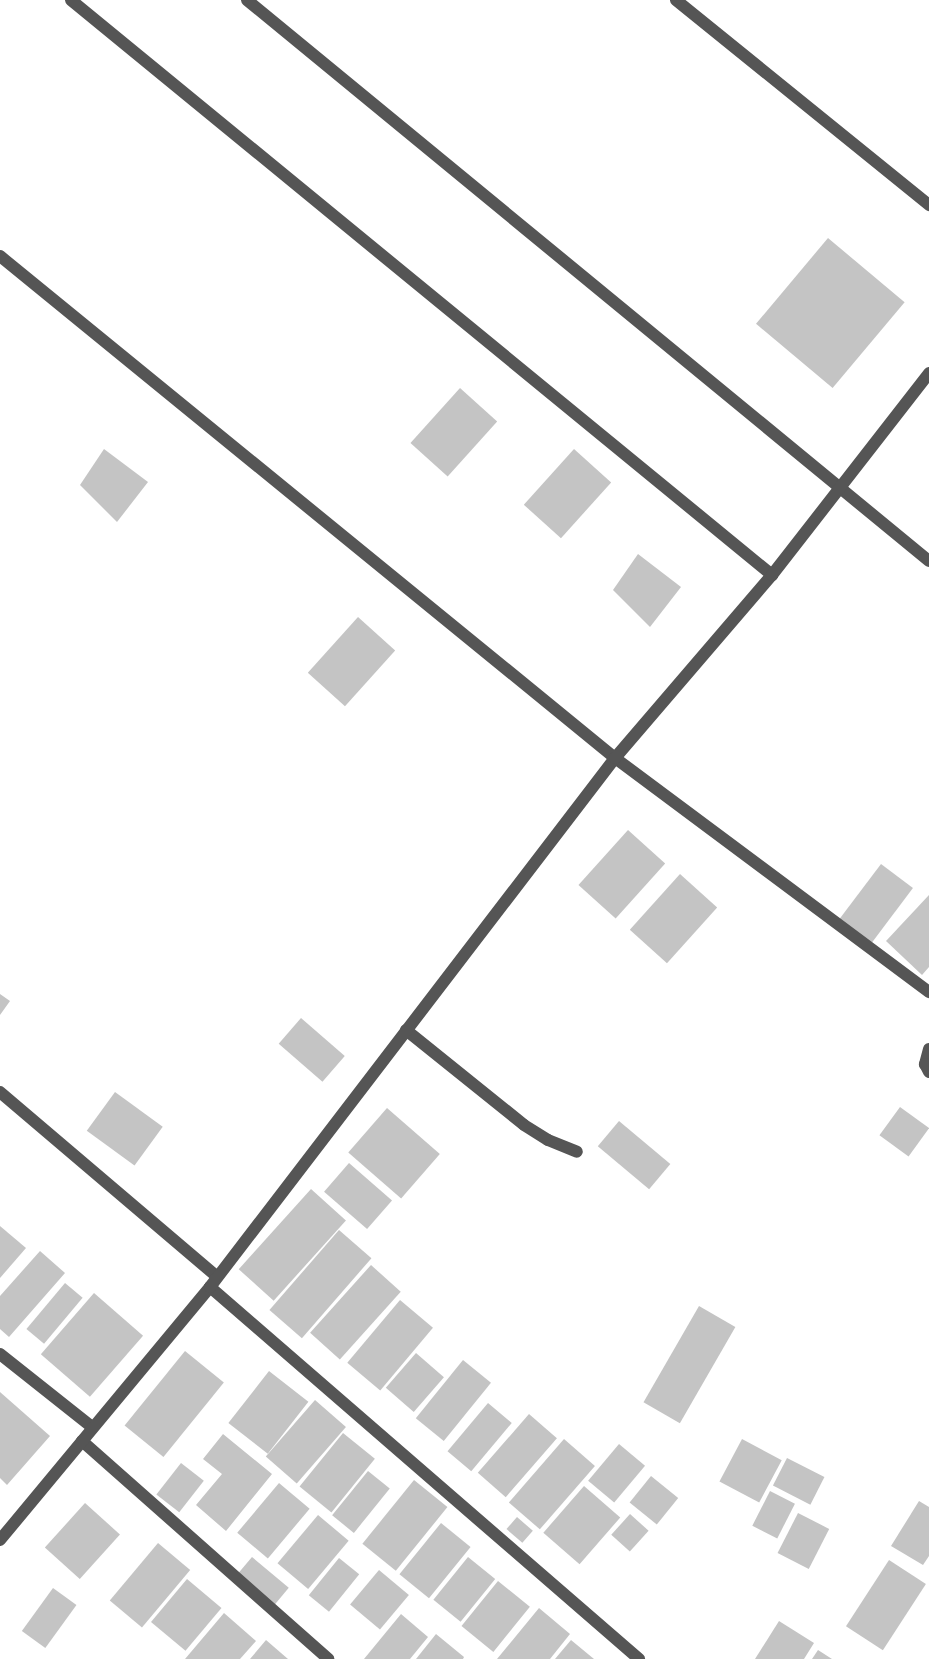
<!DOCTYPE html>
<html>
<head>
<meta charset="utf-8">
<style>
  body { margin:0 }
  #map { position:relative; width:929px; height:1659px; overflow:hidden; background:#fff; font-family:Karla,sans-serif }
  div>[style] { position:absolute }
  .building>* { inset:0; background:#c4c4c4; transform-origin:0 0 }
  .service>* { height:12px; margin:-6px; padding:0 6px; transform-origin:6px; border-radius:6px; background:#555 }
  .minor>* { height:12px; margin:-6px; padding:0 6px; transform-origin:6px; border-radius:6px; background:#555 }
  span { translate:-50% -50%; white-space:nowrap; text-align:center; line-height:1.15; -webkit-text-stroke:4.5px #fff; paint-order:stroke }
</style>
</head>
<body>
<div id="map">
  <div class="building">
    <i style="left:828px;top:238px;width:100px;height:112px;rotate:40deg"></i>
    <i style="left:460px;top:388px;width:50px;height:74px;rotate:42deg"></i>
    <i style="clip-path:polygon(104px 449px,148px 482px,117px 522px,80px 485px)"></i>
    <i style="left:574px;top:449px;width:50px;height:75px;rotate:42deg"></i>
    <i style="clip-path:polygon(638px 554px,681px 587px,650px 627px,613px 590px)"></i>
    <i style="left:358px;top:617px;width:50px;height:75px;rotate:42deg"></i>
    <i style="left:628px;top:830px;width:50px;height:74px;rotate:42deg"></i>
    <i style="left:881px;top:864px;width:40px;height:69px;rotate:37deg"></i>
    <i style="left:680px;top:874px;width:50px;height:75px;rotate:42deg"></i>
    <i style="clip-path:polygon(929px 895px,929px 967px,922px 975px,886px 941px)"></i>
    <i style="clip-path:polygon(0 994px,10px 1001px,0 1015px)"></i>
    <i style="left:301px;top:1018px;width:58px;height:34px;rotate:41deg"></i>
    <i style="left:115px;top:1092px;width:59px;height:48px;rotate:36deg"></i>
    <i style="left:900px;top:1107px;width:36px;height:35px;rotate:36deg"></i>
    <i style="left:387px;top:1108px;width:70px;height:59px;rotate:41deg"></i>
    <i style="left:619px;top:1121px;width:67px;height:33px;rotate:40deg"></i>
    <i style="left:349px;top:1163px;width:57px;height:38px;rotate:41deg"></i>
    <i style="left:311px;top:1189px;width:47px;height:108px;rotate:42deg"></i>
    <i style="clip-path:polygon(0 1226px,26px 1248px,0 1278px)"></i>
    <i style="left:339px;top:1230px;width:43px;height:106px;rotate:41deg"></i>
    <i style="clip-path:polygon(40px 1251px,65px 1273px,9px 1337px,0 1329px,0 1296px)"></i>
    <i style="left:371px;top:1265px;width:40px;height:91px;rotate:42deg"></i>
    <i style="left:65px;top:1283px;width:23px;height:60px;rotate:40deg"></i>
    <i style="left:94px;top:1293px;width:65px;height:81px;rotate:41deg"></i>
    <i style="left:400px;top:1300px;width:43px;height:82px;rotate:40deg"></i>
    <i style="left:699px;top:1306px;width:42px;height:111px;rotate:30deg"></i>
    <i style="left:185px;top:1351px;width:50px;height:96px;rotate:39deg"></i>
    <i style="left:416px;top:1353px;width:37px;height:46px;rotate:41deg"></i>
    <i style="left:463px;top:1360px;width:36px;height:75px;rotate:39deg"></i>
    <i style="left:269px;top:1371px;width:50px;height:66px;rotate:38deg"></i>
    <i style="clip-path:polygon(0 1392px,50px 1436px,7px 1485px,0 1478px)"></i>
    <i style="left:315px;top:1400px;width:41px;height:75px;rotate:41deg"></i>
    <i style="left:488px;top:1403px;width:31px;height:63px;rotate:40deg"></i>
    <i style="left:529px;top:1414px;width:37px;height:78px;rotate:41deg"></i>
    <i style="left:343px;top:1433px;width:41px;height:69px;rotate:39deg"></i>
    <i style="clip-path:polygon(223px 1434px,272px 1474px,226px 1531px,196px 1505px,222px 1474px,203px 1459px)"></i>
    <i style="left:564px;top:1439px;width:41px;height:84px;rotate:41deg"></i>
    <i style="left:742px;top:1439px;width:45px;height:48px;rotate:28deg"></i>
    <i style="left:619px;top:1444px;width:34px;height:48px;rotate:40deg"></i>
    <i style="left:787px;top:1458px;width:42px;height:31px;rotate:27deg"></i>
    <i style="left:181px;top:1463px;width:29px;height:40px;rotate:38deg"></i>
    <i style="left:368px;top:1471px;width:28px;height:57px;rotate:39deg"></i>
    <i style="left:651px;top:1476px;width:35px;height:34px;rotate:39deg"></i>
    <i style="left:414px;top:1480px;width:43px;height:82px;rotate:39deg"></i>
    <i style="left:279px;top:1483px;width:40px;height:65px;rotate:40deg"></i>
    <i style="left:584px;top:1486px;width:48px;height:62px;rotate:41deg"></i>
    <i style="left:770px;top:1491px;width:28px;height:39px;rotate:27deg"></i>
    <i style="clip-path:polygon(919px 1501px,929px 1507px,929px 1556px,923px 1565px,891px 1546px)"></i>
    <i style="left:85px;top:1503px;width:47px;height:60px;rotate:42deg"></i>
    <i style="left:798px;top:1513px;width:35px;height:45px;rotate:27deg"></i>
    <i style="left:630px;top:1514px;width:25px;height:28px;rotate:42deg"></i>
    <i style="left:318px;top:1515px;width:40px;height:63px;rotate:40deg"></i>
    <i style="left:517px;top:1517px;width:21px;height:16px;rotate:41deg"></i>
    <i style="left:441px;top:1523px;width:38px;height:66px;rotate:39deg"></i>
    <i style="left:158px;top:1543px;width:42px;height:75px;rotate:40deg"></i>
    <i style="left:252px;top:1557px;width:48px;height:22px;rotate:40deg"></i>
    <i style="left:468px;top:1557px;width:35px;height:55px;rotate:39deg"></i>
    <i style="left:339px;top:1558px;width:26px;height:48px;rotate:39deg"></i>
    <i style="left:889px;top:1560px;width:44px;height:79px;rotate:33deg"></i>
    <i style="left:379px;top:1570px;width:39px;height:45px;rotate:40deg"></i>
    <i style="left:187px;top:1579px;width:45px;height:56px;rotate:40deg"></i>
    <i style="left:498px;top:1581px;width:41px;height:58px;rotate:39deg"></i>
    <i style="left:53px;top:1588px;width:29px;height:53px;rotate:36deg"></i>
    <i style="clip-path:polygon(539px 1608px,570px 1634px,550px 1659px,497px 1659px)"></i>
    <i style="clip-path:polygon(224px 1613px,256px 1641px,240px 1659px,185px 1659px)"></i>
    <i style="clip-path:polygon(401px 1614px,428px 1637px,410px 1659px,364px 1659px)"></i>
    <i style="clip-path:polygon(779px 1621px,814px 1643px,804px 1659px,755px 1659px)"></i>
    <i style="clip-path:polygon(436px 1634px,464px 1657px,463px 1659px,416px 1659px)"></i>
    <i style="clip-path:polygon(266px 1640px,288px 1659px,250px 1659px)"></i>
    <i style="clip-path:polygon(571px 1640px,594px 1659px,555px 1659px)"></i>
    <i style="clip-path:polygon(818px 1650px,832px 1659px,812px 1659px)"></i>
  </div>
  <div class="service">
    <i style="left:406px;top:1030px;width:151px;rotate:38.8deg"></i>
    <i style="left:524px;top:1125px;width:28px;rotate:32deg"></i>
    <i style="left:548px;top:1140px;width:31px;rotate:22deg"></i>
  </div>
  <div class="minor">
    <i style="left:71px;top:0;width:907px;rotate:39.36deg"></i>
    <i style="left:247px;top:0;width:883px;rotate:39.44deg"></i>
    <i style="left:676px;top:0;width:326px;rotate:39deg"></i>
    <i style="left:0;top:256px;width:794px;rotate:39.22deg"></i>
    <i style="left:615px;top:758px;width:392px;rotate:36.7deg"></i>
    <i style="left:929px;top:1049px;width:16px;rotate:105deg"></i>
    <i style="left:925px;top:1064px;width:9px;rotate:63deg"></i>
    <i style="left:0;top:1092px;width:285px;rotate:40.4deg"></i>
    <i style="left:210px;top:1287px;width:568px;rotate:40.93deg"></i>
    <i style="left:0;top:1354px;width:117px;rotate:38.4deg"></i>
    <i style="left:82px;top:1441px;width:329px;rotate:41.5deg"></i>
    <i style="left:0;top:1540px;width:329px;rotate:-50.3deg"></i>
    <i style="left:210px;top:1287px;width:666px;rotate:-52.56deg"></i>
    <i style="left:615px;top:758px;width:241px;rotate:-49.4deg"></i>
    <i style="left:772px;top:575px;width:256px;rotate:-52.1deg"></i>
  </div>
</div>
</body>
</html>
